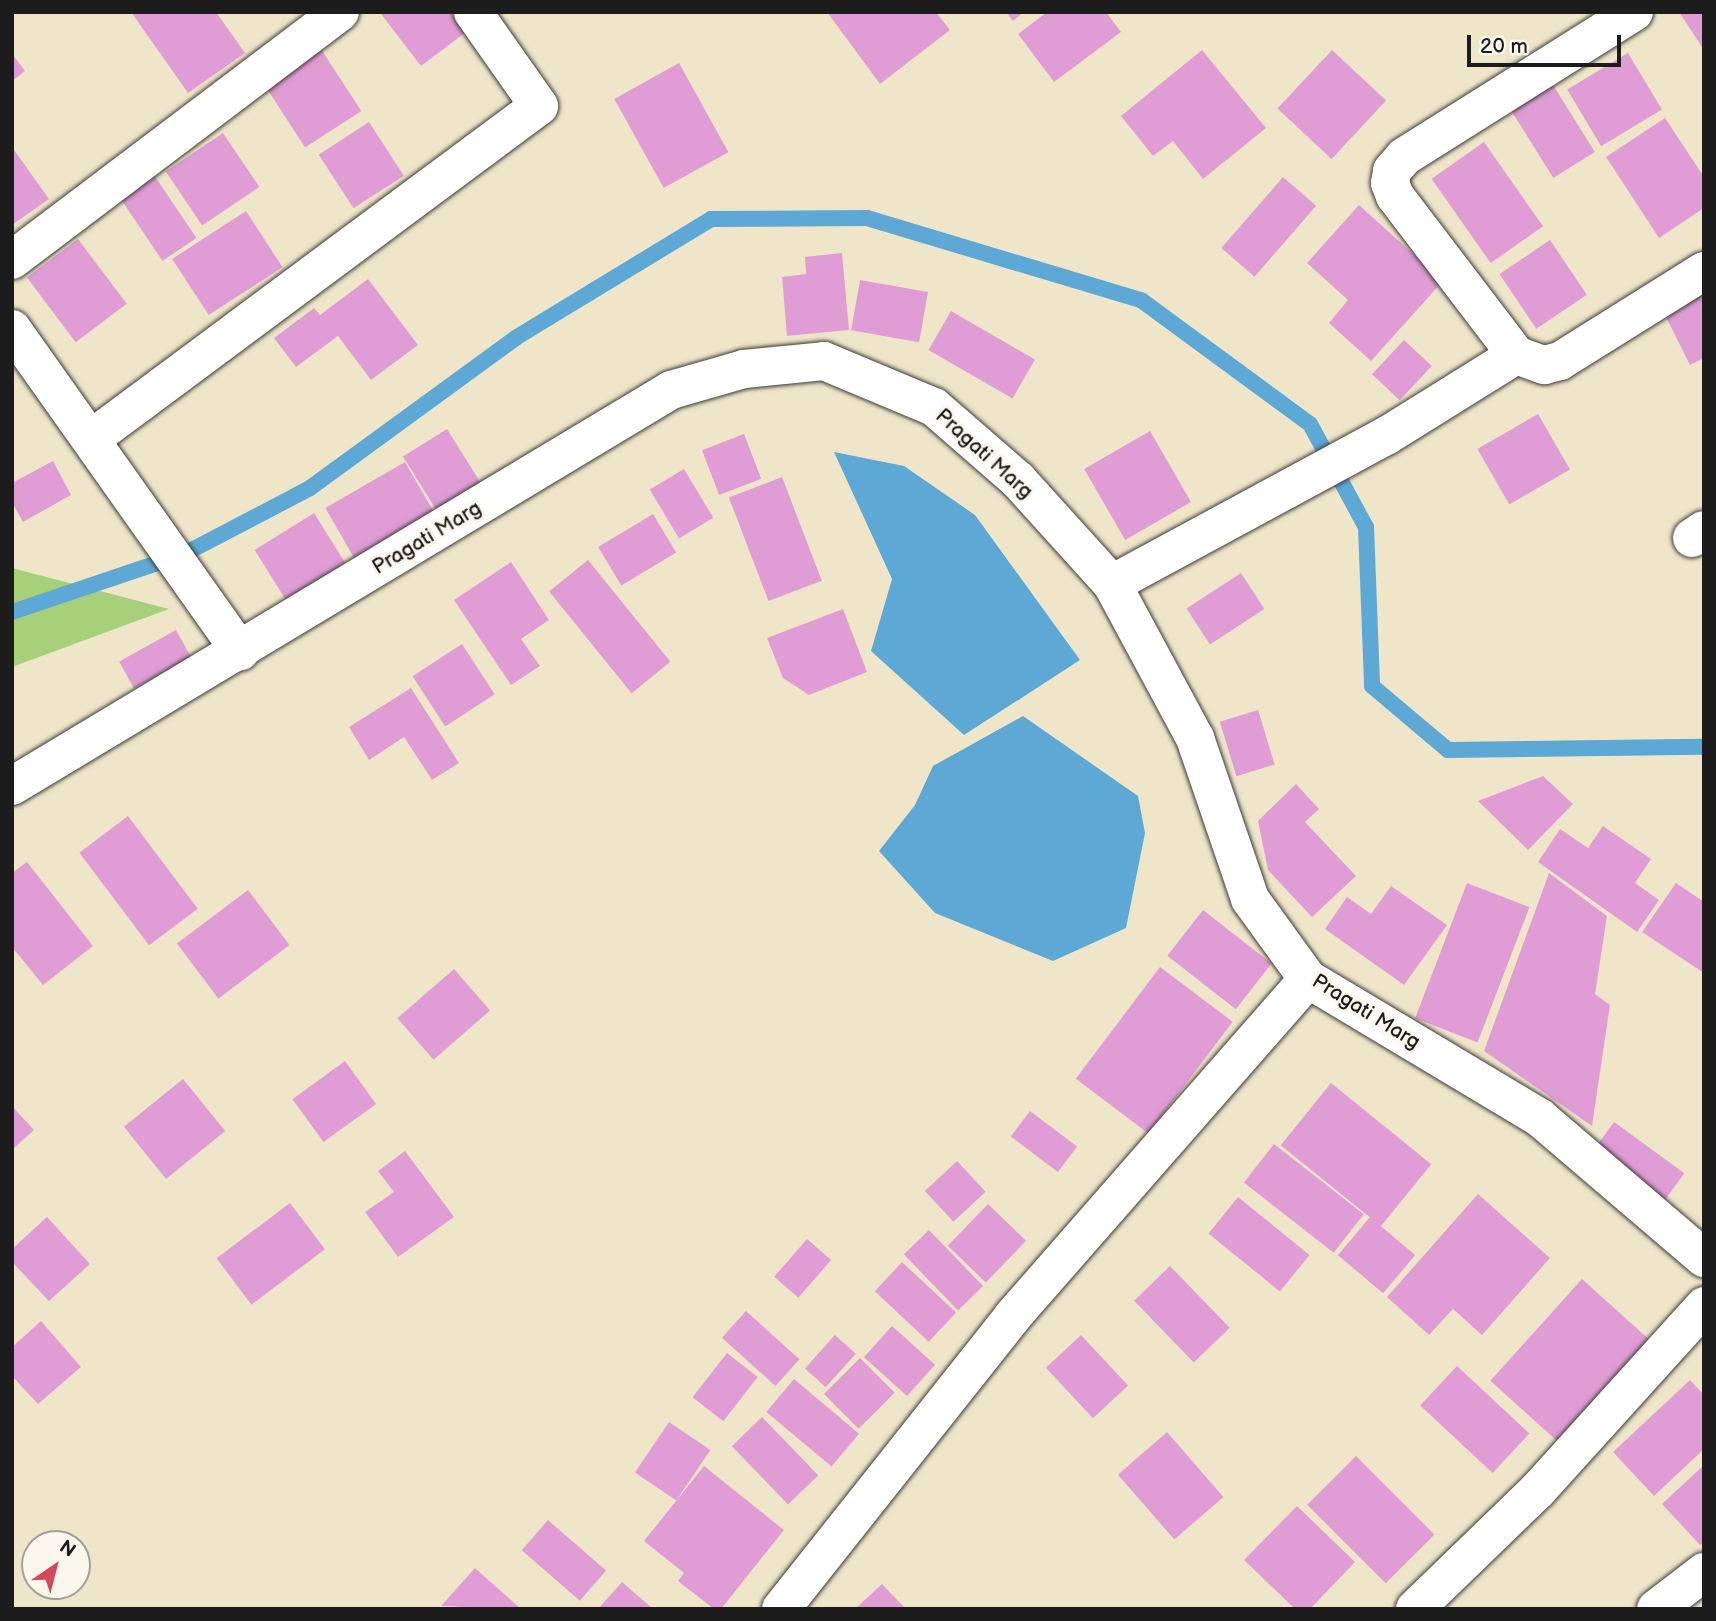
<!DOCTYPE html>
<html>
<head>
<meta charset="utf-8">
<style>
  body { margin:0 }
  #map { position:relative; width:1716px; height:1621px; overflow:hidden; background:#efe6ca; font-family:"Balsamiq Sans",sans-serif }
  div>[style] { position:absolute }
  .green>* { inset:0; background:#a7d07b }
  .water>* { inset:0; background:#5da8d5 }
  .stream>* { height:16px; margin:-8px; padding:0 8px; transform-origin:8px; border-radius:8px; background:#5da8d5 }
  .building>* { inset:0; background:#e09dd5; transform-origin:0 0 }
  .roads { filter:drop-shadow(0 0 2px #3c3a36) drop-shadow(0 0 2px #3c3a36) }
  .minor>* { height:38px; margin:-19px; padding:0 19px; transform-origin:19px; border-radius:19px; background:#fff }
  span { translate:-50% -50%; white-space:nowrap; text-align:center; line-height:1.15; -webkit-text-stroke:7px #fbf7ec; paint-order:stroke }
  .street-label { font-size:21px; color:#1c1c1c }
  .frame { position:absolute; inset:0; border:14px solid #1c1c1c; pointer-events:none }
  .north { position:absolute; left:21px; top:1530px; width:70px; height:70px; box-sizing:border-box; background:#fbf7ec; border:2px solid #a29f99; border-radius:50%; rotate:35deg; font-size:19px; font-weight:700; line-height:28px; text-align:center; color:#1c1c1c }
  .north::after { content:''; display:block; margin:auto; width:24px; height:32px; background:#d1495b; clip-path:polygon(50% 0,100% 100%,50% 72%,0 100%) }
  .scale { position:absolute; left:1467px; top:35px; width:154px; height:32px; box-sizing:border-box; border:4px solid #1c1c1c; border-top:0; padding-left:9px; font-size:21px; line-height:24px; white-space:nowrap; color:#1c1c1c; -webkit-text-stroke:5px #fbf7ec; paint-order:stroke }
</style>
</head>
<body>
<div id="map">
  <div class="green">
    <i style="clip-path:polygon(12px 568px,169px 609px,12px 667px)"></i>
  </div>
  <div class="water">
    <i style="clip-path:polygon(834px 452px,904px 466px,975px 515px,1080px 660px,964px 735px,871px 651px,892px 579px)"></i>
    <i style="clip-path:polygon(1023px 716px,1138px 796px,1145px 833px,1126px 928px,1053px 961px,935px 913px,879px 851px,915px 805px,933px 766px)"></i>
  </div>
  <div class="stream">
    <i style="left:12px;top:612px;width:182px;rotate:-18.6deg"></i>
    <i style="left:184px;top:554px;width:142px;rotate:-27.6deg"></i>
    <i style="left:310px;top:488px;width:256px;rotate:-36.1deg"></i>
    <i style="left:517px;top:337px;width:227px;rotate:-31.3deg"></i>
    <i style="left:711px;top:219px;width:156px;rotate:-0.4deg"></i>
    <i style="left:867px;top:218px;width:286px;rotate:16.7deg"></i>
    <i style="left:1141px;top:300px;width:210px;rotate:36.3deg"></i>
    <i style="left:1310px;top:424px;width:117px;rotate:61.5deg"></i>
    <i style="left:1366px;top:527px;width:159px;rotate:87.8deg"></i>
    <i style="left:1372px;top:686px;width:99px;rotate:40.1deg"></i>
    <i style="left:1448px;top:750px;width:256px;rotate:-0.7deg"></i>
  </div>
  <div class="building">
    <i style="clip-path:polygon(131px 12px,216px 12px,245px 53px,188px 93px)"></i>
    <i style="clip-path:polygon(384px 12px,451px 12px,466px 32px,421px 66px,381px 14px)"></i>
    <i style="clip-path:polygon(827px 12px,936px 12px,950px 30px,880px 84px)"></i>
    <i style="clip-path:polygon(1006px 12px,1024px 12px,1013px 21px)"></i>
    <i style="clip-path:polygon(1047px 12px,1106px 12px,1121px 32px,1054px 82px,1018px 34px)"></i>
    <i style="clip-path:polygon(1679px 12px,1704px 12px,1704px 50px)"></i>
    <i style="left:321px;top:49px;width:74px;height:67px;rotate:57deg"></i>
    <i style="clip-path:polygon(1202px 50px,1266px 128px,1203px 179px,1173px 141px,1153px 156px,1121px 116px)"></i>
    <i style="left:1332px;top:50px;width:74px;height:80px;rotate:43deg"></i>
    <i style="left:1628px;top:53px;width:66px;height:71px;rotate:59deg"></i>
    <i style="clip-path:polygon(12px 54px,25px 71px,12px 81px)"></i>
    <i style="left:679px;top:63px;width:102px;height:74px;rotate:61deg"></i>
    <i style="left:1553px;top:85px;width:79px;height:49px;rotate:58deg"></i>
    <i style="clip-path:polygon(1665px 118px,1704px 177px,1704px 208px,1659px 238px,1606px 157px)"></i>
    <i style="left:369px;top:122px;width:64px;height:60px;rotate:57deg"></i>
    <i style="left:223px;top:133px;width:65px;height:69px;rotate:56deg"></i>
    <i style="left:1484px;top:142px;width:103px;height:64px;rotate:55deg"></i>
    <i style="clip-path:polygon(12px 147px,49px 199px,12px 225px)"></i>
    <i style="left:154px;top:175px;width:76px;height:41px;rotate:56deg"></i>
    <i style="left:1283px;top:177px;width:44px;height:94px;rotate:41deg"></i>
    <i style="clip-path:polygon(1359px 205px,1443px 281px,1371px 361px,1329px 323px,1348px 300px,1307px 263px)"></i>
    <i style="left:246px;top:211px;width:67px;height:88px;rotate:57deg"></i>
    <i style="left:78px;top:239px;width:81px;height:64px;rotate:53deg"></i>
    <i style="left:1550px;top:240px;width:66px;height:61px;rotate:56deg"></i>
    <i style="clip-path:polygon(842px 253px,849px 330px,787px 336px,782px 277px,806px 274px,805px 257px)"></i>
    <i style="clip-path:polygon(368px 279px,418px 345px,371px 380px,338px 336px,296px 367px,274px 338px,314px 308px,320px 315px)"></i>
    <i style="left:860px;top:280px;width:69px;height:51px;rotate:10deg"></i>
    <i style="clip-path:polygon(1704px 293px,1704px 358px,1690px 365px,1664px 313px)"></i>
    <i style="left:951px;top:311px;width:97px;height:45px;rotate:30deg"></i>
    <i style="left:1404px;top:340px;width:38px;height:47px;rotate:43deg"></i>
    <i style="left:1538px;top:414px;width:64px;height:70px;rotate:60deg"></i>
    <i style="left:447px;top:429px;width:71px;height:52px;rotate:58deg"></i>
    <i style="left:1150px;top:431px;width:82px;height:76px;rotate:60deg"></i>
    <i style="left:744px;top:434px;width:48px;height:45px;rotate:69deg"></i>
    <i style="clip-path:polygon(53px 461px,71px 495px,23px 522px,12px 502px,12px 483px)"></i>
    <i style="left:405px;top:462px;width:62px;height:92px;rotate:60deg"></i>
    <i style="left:684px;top:469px;width:57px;height:40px;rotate:59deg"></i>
    <i style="left:782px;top:477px;width:111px;height:57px;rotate:69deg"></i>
    <i style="left:314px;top:513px;width:66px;height:70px;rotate:58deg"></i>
    <i style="left:653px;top:514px;width:45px;height:64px;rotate:59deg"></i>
    <i style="left:588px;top:560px;width:131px;height:50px;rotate:51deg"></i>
    <i style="clip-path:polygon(511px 562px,549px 620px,521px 639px,540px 666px,511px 685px,454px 600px)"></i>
    <i style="left:1241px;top:573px;width:43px;height:65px;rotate:57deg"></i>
    <i style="clip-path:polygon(843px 609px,867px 672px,809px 695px,783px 678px,767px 638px)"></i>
    <i style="left:176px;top:630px;width:31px;height:65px;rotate:61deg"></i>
    <i style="left:462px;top:644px;width:60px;height:59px;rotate:57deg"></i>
    <i style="clip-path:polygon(411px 688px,459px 763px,432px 780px,404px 737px,369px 760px,349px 727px)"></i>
    <i style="left:1258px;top:710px;width:57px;height:40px;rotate:73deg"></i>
    <i style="clip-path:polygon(1543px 776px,1573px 804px,1528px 850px,1478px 801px)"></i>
    <i style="clip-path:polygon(1296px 784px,1319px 809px,1305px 822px,1356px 876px,1312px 917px,1268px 870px,1258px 821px)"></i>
    <i style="left:128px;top:816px;width:116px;height:61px;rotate:53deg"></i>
    <i style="clip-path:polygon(1603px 826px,1651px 859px,1635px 883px,1659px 900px,1637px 932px,1538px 862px,1560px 829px,1588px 848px)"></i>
    <i style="clip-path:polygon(27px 862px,93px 946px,43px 985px,12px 947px,12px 873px)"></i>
    <i style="clip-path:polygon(1549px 873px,1607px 916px,1595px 994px,1610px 1005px,1592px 1126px,1484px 1051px)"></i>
    <i style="left:1467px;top:883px;width:67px;height:145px;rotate:21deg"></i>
    <i style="clip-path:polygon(1676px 883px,1704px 902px,1704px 973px,1642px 932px)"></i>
    <i style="clip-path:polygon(1391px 886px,1447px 925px,1404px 985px,1325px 929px,1347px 897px,1371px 914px)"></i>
    <i style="left:248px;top:890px;width:69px;height:89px;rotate:53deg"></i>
    <i style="left:1203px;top:910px;width:87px;height:58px;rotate:38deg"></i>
    <i style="left:1160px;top:967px;width:91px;height:140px;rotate:37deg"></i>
    <i style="left:454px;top:969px;width:55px;height:75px;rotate:49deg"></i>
    <i style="left:345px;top:1061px;width:53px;height:65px;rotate:54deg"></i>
    <i style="left:183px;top:1079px;width:67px;height:76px;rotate:51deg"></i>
    <i style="left:1331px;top:1083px;width:129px;height:80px;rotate:39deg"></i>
    <i style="clip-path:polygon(12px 1106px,34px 1130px,12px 1150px)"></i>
    <i style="left:1030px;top:1111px;width:59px;height:32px;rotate:37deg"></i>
    <i style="left:1614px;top:1122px;width:87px;height:32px;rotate:36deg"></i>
    <i style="left:1274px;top:1144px;width:114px;height:49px;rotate:38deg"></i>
    <i style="clip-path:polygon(405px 1151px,454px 1217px,398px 1257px,365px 1212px,394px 1192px,378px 1171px)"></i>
    <i style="left:957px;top:1161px;width:42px;height:44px;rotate:47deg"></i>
    <i style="clip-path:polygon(1478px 1194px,1550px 1258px,1482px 1335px,1453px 1309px,1429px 1335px,1387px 1297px)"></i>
    <i style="left:1238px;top:1197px;width:92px;height:47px;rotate:39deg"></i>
    <i style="left:290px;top:1203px;width:58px;height:92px;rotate:53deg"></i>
    <i style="left:988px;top:1204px;width:53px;height:58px;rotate:44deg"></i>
    <i style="clip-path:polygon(47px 1217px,90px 1264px,49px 1301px,12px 1262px,12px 1249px)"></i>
    <i style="left:1370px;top:1217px;width:59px;height:50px;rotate:40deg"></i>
    <i style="left:929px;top:1230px;width:78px;height:35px;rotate:46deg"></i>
    <i style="left:807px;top:1239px;width:32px;height:50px;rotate:41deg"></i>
    <i style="left:902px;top:1262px;width:74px;height:40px;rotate:43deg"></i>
    <i style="left:1170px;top:1266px;width:86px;height:50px;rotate:46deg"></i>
    <i style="left:1582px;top:1279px;width:120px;height:137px;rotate:42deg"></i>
    <i style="left:746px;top:1311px;width:72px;height:36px;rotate:42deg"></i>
    <i style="clip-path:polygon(41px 1321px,81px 1367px,38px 1404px,12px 1376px,12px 1347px)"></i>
    <i style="left:892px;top:1326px;width:58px;height:42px;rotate:42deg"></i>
    <i style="left:835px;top:1335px;width:28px;height:45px;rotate:42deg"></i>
    <i style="left:1081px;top:1335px;width:69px;height:48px;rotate:47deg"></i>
    <i style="left:727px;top:1353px;width:39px;height:56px;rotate:38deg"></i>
    <i style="left:860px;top:1358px;width:49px;height:51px;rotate:45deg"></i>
    <i style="left:1457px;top:1366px;width:99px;height:54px;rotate:43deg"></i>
    <i style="left:794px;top:1379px;width:85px;height:43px;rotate:40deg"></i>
    <i style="clip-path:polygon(1690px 1380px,1704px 1395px,1704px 1449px,1654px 1496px,1613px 1452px)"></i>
    <i style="left:762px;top:1417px;width:81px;height:42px;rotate:46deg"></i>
    <i style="left:669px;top:1422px;width:50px;height:61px;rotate:34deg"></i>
    <i style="left:1167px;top:1432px;width:86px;height:65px;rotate:49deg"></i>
    <i style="left:1356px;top:1456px;width:111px;height:69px;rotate:45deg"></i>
    <i style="clip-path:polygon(1704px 1465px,1704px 1542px,1700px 1545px,1662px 1504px)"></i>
    <i style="clip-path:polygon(704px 1466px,784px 1530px,721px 1609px,714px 1609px,678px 1581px,684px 1573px,644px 1541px)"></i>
    <i style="clip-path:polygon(1297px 1506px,1355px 1562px,1310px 1609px,1295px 1609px,1244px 1560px)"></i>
    <i style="left:548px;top:1520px;width:77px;height:40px;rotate:41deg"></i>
    <i style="clip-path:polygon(475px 1568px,521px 1609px,441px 1606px)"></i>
    <i style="clip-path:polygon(622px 1582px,653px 1609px,598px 1609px)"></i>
    <i style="clip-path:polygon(882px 1584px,906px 1609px,855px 1609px)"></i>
  </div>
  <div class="roads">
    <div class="minor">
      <i style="left:1634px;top:12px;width:272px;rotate:147.8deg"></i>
      <i style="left:1404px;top:157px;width:18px;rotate:131deg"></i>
      <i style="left:1392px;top:171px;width:12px;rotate:99deg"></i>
      <i style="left:1390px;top:183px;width:14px;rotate:69deg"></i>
      <i style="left:1395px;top:196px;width:200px;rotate:52.7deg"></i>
      <i style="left:1516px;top:355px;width:30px;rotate:20deg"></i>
      <i style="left:1544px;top:365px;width:16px;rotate:-14deg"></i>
      <i style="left:1560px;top:361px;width:170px;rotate:-32deg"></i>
      <i style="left:12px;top:260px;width:411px;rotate:-37.1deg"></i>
      <i style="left:12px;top:329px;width:395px;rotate:54.7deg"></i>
      <i style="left:91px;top:439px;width:558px;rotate:-36.62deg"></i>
      <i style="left:539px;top:106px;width:115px;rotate:-125.1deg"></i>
      <i style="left:1692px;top:538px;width:14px;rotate:-34deg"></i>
      <i style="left:1112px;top:584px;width:311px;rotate:-28.4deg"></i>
      <i style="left:1386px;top:436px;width:153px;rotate:-31.9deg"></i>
      <i style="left:12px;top:786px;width:769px;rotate:-31deg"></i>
      <i style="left:671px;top:390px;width:76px;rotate:-16deg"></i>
      <i style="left:744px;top:369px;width:80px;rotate:-5.7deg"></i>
      <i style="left:824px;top:361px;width:119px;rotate:22.7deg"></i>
      <i style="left:934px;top:407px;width:111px;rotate:41deg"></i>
      <i style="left:1018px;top:480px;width:140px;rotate:47.9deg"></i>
      <i style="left:1112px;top:584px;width:175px;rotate:61.7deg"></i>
      <i style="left:1195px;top:738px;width:170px;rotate:71.1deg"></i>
      <i style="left:1250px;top:899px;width:99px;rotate:54.1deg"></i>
      <i style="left:1308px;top:979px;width:270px;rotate:30.9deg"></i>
      <i style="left:1540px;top:1118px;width:216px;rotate:40.5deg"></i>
      <i style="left:781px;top:1609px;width:374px;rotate:-51.6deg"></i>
      <i style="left:1013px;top:1316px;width:448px;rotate:-48.8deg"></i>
      <i style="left:1415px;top:1609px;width:171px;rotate:-44.1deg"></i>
      <i style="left:1538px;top:1490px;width:248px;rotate:-47.9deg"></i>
      <i style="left:1656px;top:1609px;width:61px;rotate:-37.6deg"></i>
    </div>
  </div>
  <div class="street-label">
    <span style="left:984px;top:454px;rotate:42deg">Pragati Marg</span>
    <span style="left:427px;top:538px;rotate:-31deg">Pragati Marg</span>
    <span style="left:1366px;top:1012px;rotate:32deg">Pragati Marg</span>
  </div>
  <div class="frame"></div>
  <div class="north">N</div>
  <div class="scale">20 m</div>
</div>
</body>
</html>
